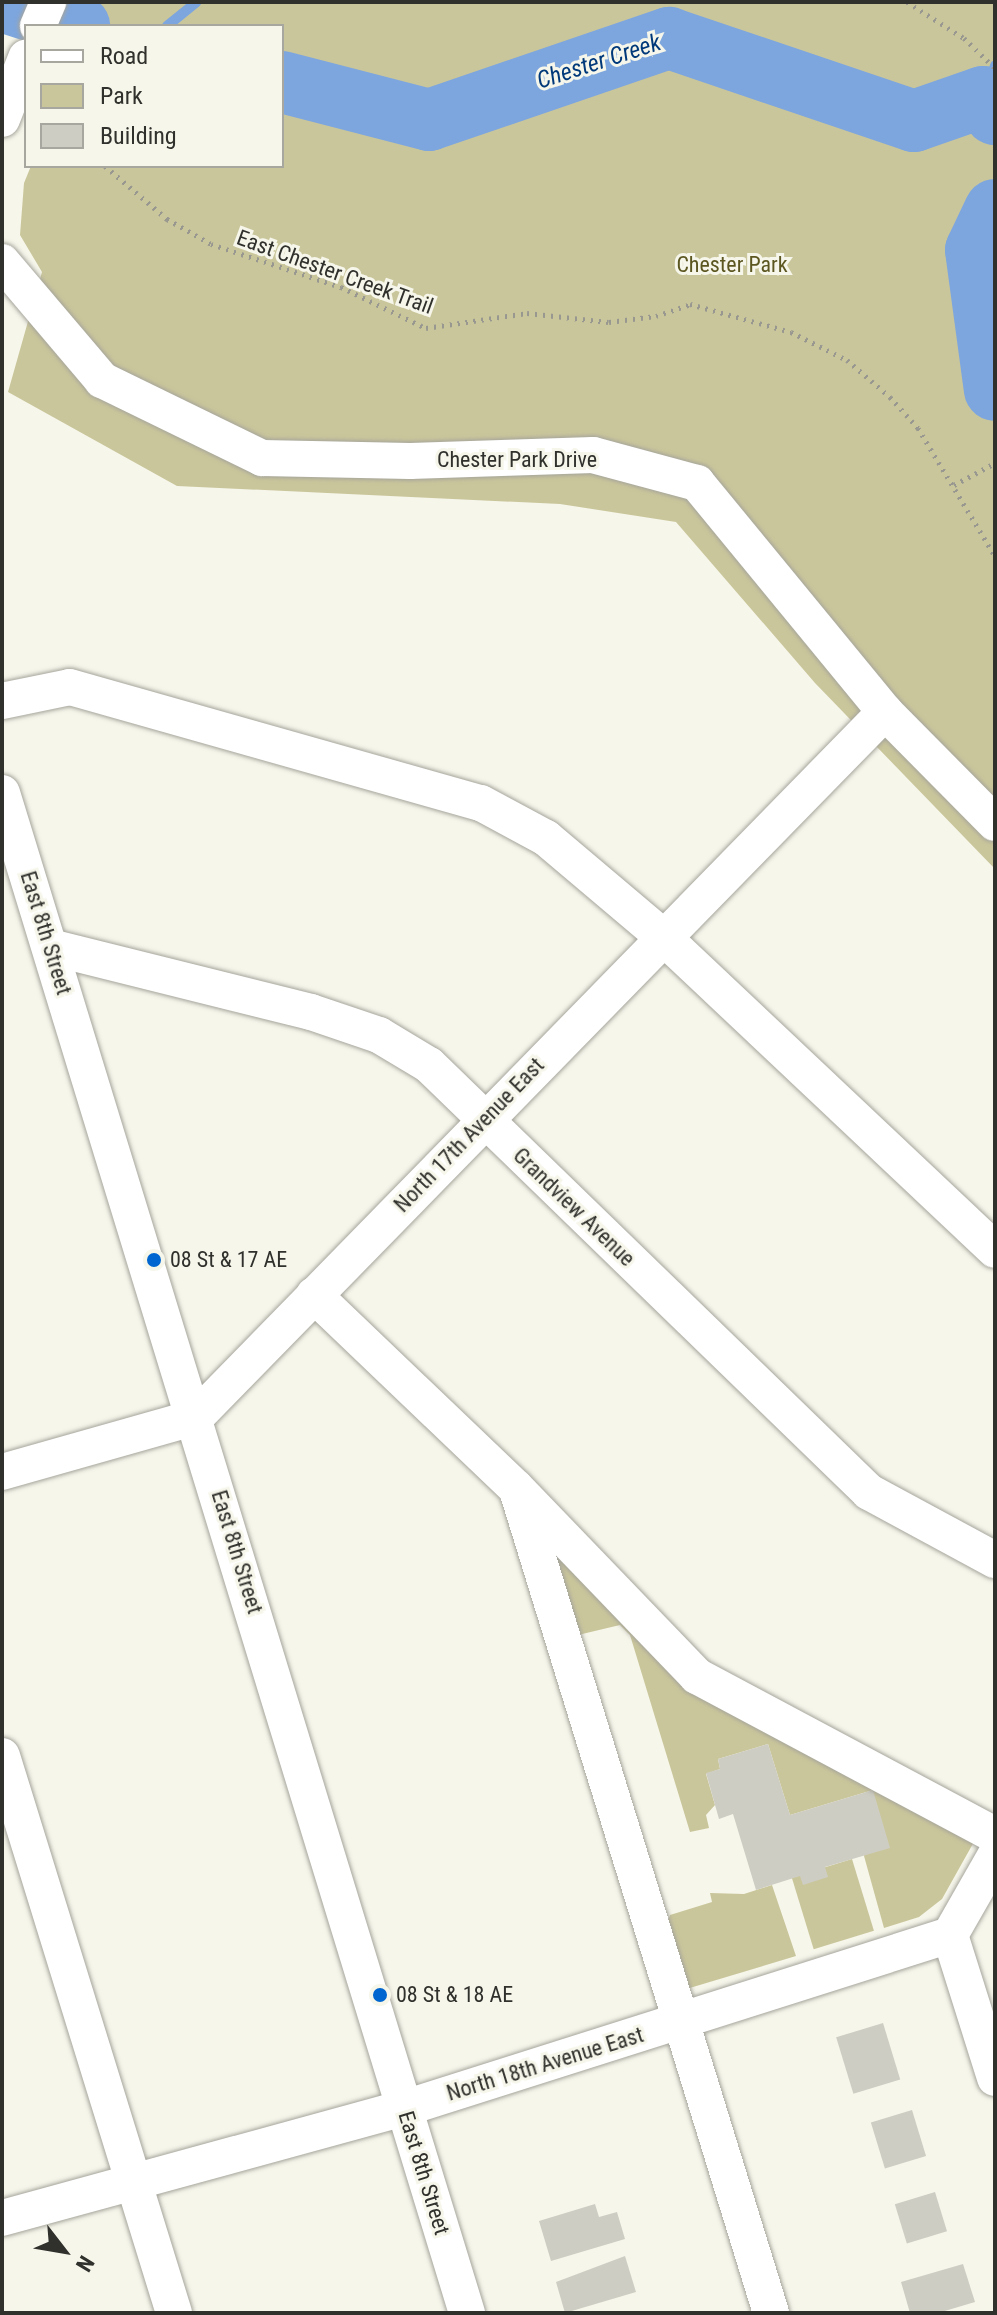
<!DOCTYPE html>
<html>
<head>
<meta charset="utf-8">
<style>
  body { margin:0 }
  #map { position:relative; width:997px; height:2315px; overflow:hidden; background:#f6f6eb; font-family:"Roboto Condensed",sans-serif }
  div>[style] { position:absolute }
  .green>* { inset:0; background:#cac69b; transform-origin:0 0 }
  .stream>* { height:10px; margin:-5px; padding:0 5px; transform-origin:5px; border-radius:5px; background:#7da6de }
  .river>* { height:62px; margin:-31px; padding:0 31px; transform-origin:31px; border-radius:31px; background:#7da6de }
  .building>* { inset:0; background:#cecdc3; transform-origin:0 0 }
  .path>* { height:5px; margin-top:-2.5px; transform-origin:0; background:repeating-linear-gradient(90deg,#989890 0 2px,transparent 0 8px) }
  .roads { filter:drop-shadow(0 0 2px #a6a59c) drop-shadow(0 0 2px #a6a59c) }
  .minor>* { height:36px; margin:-18px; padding:0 18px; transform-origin:18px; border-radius:18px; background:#fff }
  .bridges { filter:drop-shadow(0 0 2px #a6a59c) drop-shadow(0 0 2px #a6a59c) }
  .minor-bridge>* { height:36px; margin:-18px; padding:0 18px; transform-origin:18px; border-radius:18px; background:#fff }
  .dots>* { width:22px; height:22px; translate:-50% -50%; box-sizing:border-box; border:4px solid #f6f6eb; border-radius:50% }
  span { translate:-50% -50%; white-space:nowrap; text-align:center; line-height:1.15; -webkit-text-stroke:6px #f6f6eb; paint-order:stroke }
  .park-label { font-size:22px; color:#5c5721 }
  .street-label { font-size:22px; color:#30302c }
  .poi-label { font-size:22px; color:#30302c }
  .left { translate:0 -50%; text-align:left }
  .water-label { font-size:24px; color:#00397a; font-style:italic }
  .frame { position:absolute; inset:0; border:4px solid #30302c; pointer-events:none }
  .legend { position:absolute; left:24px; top:24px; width:260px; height:144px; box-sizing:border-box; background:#f6f6eb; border:2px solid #a7a79f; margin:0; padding:10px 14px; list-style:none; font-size:24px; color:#30302c }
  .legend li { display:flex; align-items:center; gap:16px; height:40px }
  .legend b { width:40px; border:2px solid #a7a79f }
  .north { position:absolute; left:24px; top:2211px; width:80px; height:80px; -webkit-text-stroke:6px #f6f6eb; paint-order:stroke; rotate:121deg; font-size:22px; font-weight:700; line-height:32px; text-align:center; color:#30302c }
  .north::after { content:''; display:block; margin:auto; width:28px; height:36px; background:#30302c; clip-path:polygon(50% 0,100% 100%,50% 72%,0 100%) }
</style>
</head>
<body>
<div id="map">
  <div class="green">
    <i style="clip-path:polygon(100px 2px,995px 2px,995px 869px,815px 683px,676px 522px,560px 504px,177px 486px,8px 392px,42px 272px,20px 235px,24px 183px,31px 166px,282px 166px,282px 26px,91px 26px)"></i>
    <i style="clip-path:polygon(559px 1555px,630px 1625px,975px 1840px,942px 1899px,919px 1917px,884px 1928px,864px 1856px,873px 1790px,790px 1815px,768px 1744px,718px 1759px,720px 1769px,706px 1774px,715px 1805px,706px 1815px,709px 1828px,690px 1832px,630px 1635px,620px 1625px,578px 1635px,554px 1563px)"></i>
    <i style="left:852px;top:1859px;width:75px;height:63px;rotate:73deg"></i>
    <i style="clip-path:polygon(772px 1885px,796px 1956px,683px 1990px,667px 1924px,670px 1915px,712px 1902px,710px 1893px,744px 1894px)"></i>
  </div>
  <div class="stream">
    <i style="left:167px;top:26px;width:38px;rotate:-39deg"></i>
    <i style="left:983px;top:97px;width:34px;rotate:-69deg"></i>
  </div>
  <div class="river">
    <i style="left:5px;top:2px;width:78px;rotate:18deg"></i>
    <i style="left:282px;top:82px;width:152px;rotate:14.5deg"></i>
    <i style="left:429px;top:120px;width:254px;rotate:-18.9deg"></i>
    <i style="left:669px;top:38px;width:259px;rotate:18.7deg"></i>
    <i style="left:914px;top:121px;width:73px;rotate:-19.2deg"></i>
    <i style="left:983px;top:97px;width:21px;rotate:55deg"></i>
    <i style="left:995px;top:210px;width:44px;rotate:115.4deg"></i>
    <i style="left:976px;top:250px;width:141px;rotate:82.3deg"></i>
  </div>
  <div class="building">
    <i style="clip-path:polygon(768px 1744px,790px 1815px,873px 1790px,890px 1848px,825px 1867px,828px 1877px,803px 1885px,800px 1876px,756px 1890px,733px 1814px,719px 1819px,706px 1773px,720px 1769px,718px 1759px)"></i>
    <i style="left:883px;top:2023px;width:59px;height:49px;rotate:73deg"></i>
    <i style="left:912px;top:2110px;width:48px;height:43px;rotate:73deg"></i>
    <i style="left:935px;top:2192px;width:41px;height:42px;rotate:73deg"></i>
    <i style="clip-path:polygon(595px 2204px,599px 2217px,617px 2212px,625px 2239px,551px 2261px,539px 2221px)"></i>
    <i style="clip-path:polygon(625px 2256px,636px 2292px,565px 2313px,556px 2282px)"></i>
    <i style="clip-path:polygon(963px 2264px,975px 2302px,938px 2313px,910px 2313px,901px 2282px)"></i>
  </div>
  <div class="path">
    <i style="left:907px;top:2px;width:67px;rotate:32.3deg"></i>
    <i style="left:964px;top:38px;width:43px;rotate:44.1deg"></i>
    <i style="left:105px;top:166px;width:82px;rotate:40.5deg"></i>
    <i style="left:167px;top:219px;width:51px;rotate:29.6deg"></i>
    <i style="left:211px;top:244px;width:137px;rotate:18.3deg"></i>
    <i style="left:341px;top:287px;width:94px;rotate:25.8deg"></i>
    <i style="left:426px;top:328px;width:102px;rotate:-8.4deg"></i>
    <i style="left:527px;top:313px;width:82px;rotate:6.3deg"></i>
    <i style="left:609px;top:322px;width:47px;rotate:-7.3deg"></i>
    <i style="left:656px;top:316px;width:36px;rotate:-19deg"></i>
    <i style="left:690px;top:304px;width:105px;rotate:15.5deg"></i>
    <i style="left:791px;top:332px;width:63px;rotate:26.6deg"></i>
    <i style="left:847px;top:360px;width:57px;rotate:40.7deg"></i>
    <i style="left:890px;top:397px;width:42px;rotate:47.9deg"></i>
    <i style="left:918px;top:428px;width:149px;rotate:59deg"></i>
    <i style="left:954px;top:485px;width:47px;rotate:-28.2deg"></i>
  </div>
  <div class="roads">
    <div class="minor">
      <i style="left:38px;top:26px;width:26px;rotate:-67deg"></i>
      <i style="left:2px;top:262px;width:155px;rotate:49.7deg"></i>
      <i style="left:102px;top:380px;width:178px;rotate:26deg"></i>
      <i style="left:262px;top:458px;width:148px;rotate:1.2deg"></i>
      <i style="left:410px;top:461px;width:183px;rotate:-1.9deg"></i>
      <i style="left:593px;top:455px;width:108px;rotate:15.1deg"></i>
      <i style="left:697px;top:483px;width:296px;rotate:50.6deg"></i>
      <i style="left:885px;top:712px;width:156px;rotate:45.3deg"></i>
      <i style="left:2px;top:701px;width:69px;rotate:-11.6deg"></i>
      <i style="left:70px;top:687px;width:427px;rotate:15.8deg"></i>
      <i style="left:481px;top:803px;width:74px;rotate:28.3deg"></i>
      <i style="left:546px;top:838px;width:153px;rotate:40.2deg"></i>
      <i style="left:663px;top:937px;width:456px;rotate:43.3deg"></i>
      <i style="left:2px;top:793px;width:1590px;rotate:72.99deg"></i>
      <i style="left:50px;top:947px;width:269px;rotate:14deg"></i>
      <i style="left:311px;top:1012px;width:72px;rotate:18.7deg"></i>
      <i style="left:379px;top:1035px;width:58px;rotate:31deg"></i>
      <i style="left:429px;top:1065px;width:613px;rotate:44.14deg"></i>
      <i style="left:869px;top:1492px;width:143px;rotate:28.4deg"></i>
      <i style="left:314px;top:1295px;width:279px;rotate:43.7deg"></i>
      <i style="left:516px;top:1488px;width:261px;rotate:46.1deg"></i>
      <i style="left:697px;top:1676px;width:338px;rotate:28.1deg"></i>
      <i style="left:2px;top:1472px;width:202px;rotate:-15.8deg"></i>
      <i style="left:196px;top:1417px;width:986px;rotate:-45.66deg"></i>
      <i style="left:518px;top:1493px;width:858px;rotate:72.85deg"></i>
      <i style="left:2px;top:1756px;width:583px;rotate:72.84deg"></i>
      <i style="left:950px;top:1935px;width:150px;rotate:72.5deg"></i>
      <i style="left:2px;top:2218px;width:418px;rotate:-15.3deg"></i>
      <i style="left:405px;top:2108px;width:572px;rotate:-17.61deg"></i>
      <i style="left:950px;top:1935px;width:91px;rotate:-60.3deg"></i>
    </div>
  </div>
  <div class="bridges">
    <div class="minor-bridge">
      <i style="left:2px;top:119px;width:66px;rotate:-68.5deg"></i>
    </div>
  </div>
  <div class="dots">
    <i style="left:154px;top:1260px;background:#0166cf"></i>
    <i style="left:380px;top:1995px;background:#0166cf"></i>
  </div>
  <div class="park-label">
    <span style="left:732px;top:265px">Chester Park</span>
  </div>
  <div class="street-label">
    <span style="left:335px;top:272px;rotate:20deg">East Chester Creek Trail</span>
    <span style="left:517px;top:460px">Chester Park Drive</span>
    <span style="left:46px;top:933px;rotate:73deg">East 8th Street</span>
    <span style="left:469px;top:1135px;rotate:-46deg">North 17th Avenue East</span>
    <span style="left:574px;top:1207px;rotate:44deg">Grandview Avenue</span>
    <span style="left:237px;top:1552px;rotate:73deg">East 8th Street</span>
    <span style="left:545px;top:2064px;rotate:-17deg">North 18th Avenue East</span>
    <span style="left:424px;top:2173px;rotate:73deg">East 8th Street</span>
  </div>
  <div class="poi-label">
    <span class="left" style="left:170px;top:1260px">08 St &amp; 17 AE</span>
    <span class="left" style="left:396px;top:1995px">08 St &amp; 18 AE</span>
  </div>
  <div class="water-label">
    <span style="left:599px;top:62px;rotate:-18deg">Chester Creek</span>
  </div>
  <div class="frame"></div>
  <ul class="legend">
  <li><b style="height:10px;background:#fff"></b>Road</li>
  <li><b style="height:22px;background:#cac69b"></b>Park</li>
  <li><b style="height:22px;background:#cecdc3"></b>Building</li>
  </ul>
  <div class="north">N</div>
</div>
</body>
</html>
